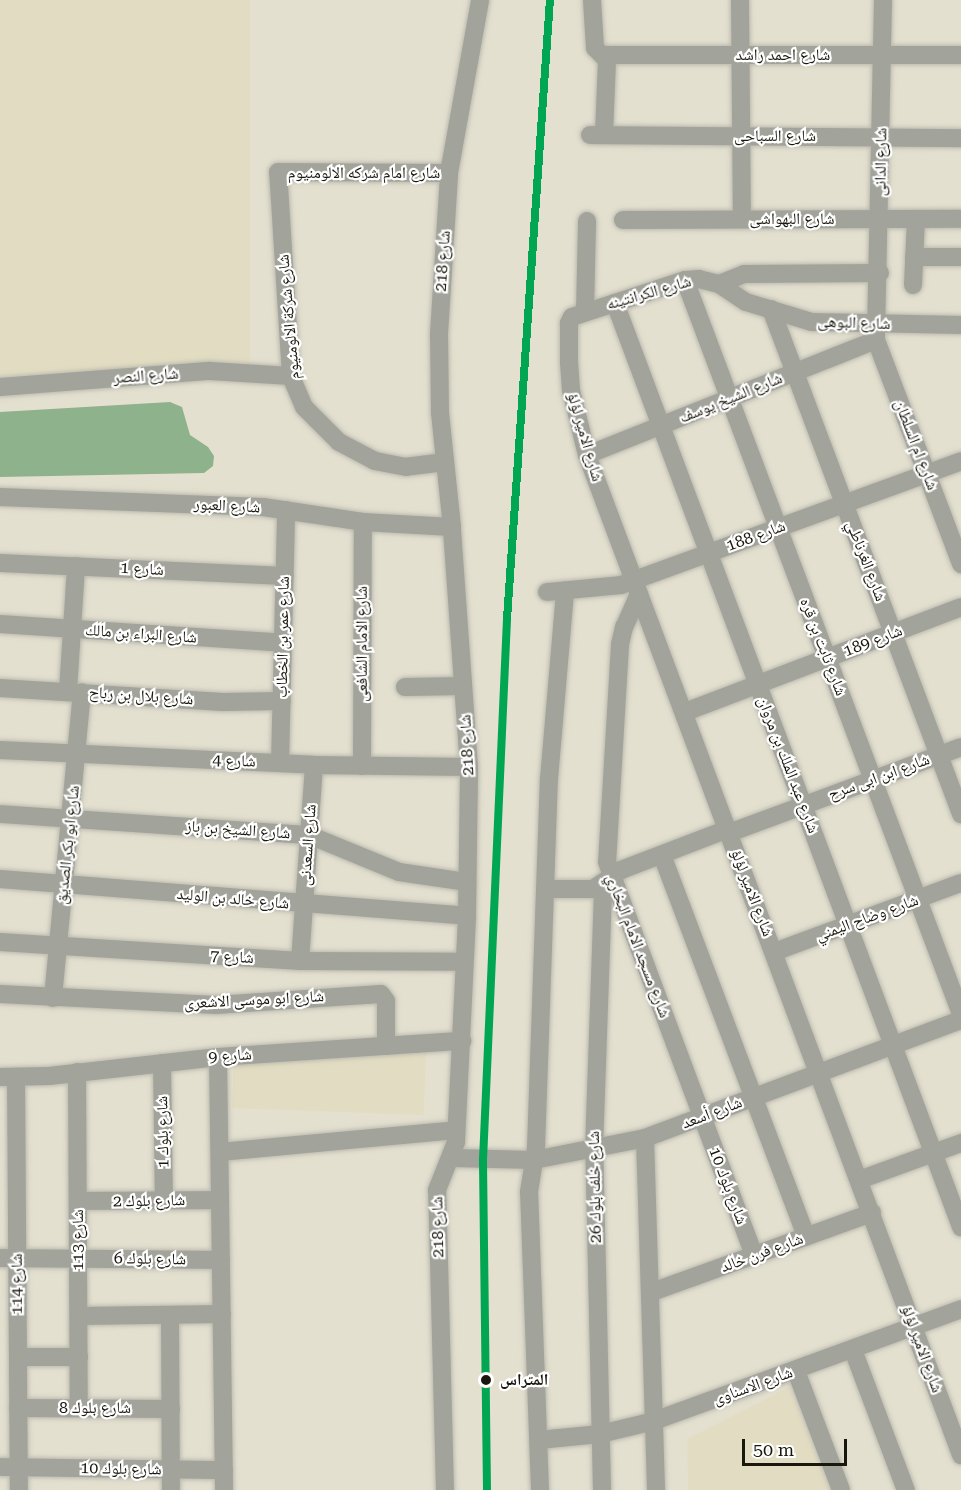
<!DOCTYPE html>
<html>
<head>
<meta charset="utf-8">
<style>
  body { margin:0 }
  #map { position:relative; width:961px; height:1490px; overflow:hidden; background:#e3e0d0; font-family:"Roboto Serif","Noto Naskh Arabic",serif }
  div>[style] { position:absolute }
  .built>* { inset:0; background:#e2ddc2; transform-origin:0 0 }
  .water>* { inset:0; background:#8eb28b }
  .roads { filter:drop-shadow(0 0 2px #bdbbaf) drop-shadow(0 0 2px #bdbbaf) }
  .minor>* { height:18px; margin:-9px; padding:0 9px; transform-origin:9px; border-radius:9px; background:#a2a39b }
  .rail-1>* { height:8px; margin:-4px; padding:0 4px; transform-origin:4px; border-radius:4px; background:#00a651 }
  .dots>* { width:16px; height:16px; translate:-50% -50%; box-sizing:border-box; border:3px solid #fff; border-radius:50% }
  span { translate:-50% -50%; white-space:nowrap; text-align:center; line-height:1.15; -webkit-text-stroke:4.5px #fff; paint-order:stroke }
  .street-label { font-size:16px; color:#1a180e }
  .stop-label { font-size:16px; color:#1a180e; font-weight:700 }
  .left { translate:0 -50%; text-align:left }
  .scale { position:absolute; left:742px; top:1439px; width:105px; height:27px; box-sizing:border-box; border:3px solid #1a180e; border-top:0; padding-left:8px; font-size:18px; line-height:21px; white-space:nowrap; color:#1a180e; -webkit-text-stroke:4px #fff; paint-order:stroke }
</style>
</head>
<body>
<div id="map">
  <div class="built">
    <i style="left:0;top:0;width:250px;height:375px"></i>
    <i style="left:426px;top:1052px;width:63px;height:192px;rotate:92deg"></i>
    <i style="clip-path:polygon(789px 1387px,829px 1490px,688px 1490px,687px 1439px)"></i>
  </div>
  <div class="water">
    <i style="clip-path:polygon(170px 402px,182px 407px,190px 435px,208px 447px,214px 456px,213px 466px,204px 473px,0 477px,0 412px)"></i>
  </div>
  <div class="roads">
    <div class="minor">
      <i style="left:592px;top:0;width:48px;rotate:86.4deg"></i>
      <i style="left:595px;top:48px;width:17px;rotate:45deg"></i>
      <i style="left:607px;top:60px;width:75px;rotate:92.3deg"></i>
      <i style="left:740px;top:0;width:219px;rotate:89.5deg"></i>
      <i style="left:883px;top:0;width:340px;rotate:91.2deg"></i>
      <i style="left:876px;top:340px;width:240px;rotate:69.2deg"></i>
      <i style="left:605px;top:55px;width:356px"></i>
      <i style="left:590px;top:135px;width:371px;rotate:0.5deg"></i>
      <i style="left:623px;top:220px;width:338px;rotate:-0.2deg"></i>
      <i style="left:914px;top:257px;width:47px"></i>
      <i style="left:880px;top:273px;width:136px;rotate:179.6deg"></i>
      <i style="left:744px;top:274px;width:27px;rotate:158deg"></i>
      <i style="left:719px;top:284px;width:21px;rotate:-166deg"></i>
      <i style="left:699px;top:279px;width:14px;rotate:176deg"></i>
      <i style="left:685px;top:280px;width:119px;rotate:161.9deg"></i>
      <i style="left:572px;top:317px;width:7px;rotate:117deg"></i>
      <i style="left:569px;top:323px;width:39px;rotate:90deg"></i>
      <i style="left:569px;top:362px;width:28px;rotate:86deg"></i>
      <i style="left:571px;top:390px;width:67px;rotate:76.2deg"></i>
      <i style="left:587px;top:455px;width:1068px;rotate:69.49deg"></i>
      <i style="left:685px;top:280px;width:784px;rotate:69.39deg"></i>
      <i style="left:719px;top:284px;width:32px;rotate:34deg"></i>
      <i style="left:746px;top:302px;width:69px;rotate:16.9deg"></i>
      <i style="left:812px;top:322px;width:149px;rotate:1.2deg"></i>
      <i style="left:913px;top:285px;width:66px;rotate:-87.4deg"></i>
      <i style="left:615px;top:303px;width:987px;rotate:69.47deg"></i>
      <i style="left:771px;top:309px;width:540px;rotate:69.38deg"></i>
      <i style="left:585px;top:312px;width:91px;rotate:-88.7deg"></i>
      <i style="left:0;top:387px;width:211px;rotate:-4.4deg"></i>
      <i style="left:210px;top:371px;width:81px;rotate:3.5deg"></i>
      <i style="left:587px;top:455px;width:311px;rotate:-21.7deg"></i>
      <i style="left:445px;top:462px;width:39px;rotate:173deg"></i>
      <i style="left:406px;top:467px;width:32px;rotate:-169deg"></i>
      <i style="left:375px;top:461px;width:41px;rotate:-152.2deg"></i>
      <i style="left:339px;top:442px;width:49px;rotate:-135deg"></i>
      <i style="left:304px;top:407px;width:34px;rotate:-113deg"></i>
      <i style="left:291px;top:376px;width:204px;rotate:-93.6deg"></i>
      <i style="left:278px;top:172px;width:171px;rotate:0.3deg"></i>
      <i style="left:0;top:497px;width:263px;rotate:2.2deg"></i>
      <i style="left:263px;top:507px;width:101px;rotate:8.5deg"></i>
      <i style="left:363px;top:522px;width:89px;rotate:3.2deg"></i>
      <i style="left:0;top:563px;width:285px;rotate:2.6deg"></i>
      <i style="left:547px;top:592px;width:74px;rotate:-5.4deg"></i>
      <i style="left:621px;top:585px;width:362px;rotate:-20deg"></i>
      <i style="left:639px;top:594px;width:36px;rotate:114deg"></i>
      <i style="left:624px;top:627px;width:18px;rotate:103deg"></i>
      <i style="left:620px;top:645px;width:217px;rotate:93.4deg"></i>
      <i style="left:607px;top:862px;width:420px;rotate:69.5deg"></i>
      <i style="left:0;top:624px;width:284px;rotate:3.8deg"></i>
      <i style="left:405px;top:687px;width:58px;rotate:-1deg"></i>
      <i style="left:0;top:688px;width:223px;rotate:3.6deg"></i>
      <i style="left:223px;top:702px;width:59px;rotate:-1deg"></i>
      <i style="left:68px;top:691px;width:125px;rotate:-86.3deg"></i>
      <i style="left:685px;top:712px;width:295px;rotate:-20.8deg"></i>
      <i style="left:0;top:750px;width:314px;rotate:2.7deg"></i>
      <i style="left:314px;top:765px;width:155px;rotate:0.7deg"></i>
      <i style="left:280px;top:763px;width:253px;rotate:-88.6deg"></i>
      <i style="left:362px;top:766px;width:244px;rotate:-89.8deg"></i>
      <i style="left:0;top:814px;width:310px;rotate:3.9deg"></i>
      <i style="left:309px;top:835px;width:97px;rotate:22.3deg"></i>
      <i style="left:399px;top:872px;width:69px;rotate:8.4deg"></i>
      <i style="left:729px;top:833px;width:247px;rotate:-20.3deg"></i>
      <i style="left:662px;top:855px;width:408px;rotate:69.3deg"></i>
      <i style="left:0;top:879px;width:468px;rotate:4.5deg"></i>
      <i style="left:547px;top:889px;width:46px"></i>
      <i style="left:593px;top:889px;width:34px;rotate:-34deg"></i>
      <i style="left:621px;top:870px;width:115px;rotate:-21deg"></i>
      <i style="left:0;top:942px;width:301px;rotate:3.6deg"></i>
      <i style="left:300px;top:961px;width:164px;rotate:0.3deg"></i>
      <i style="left:774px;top:952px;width:199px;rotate:-20.3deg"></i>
      <i style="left:300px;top:961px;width:196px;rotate:-85.9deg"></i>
      <i style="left:0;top:994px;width:216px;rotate:2.9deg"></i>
      <i style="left:216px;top:1005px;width:165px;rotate:-3.8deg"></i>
      <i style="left:381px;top:994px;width:9px;rotate:54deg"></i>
      <i style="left:386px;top:1001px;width:45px;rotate:90deg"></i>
      <i style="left:53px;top:998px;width:307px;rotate:-84.6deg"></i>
      <i style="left:218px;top:1057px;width:433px;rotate:89.2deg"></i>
      <i style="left:162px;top:1063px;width:138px;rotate:89.2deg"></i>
      <i style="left:77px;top:1072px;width:336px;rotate:89.7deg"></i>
      <i style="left:0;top:1077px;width:49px;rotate:-1.2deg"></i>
      <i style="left:49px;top:1076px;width:170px;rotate:-6.4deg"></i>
      <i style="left:218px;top:1057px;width:245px;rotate:-3.8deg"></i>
      <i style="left:16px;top:1077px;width:413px;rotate:89.6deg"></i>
      <i style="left:645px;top:1138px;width:352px;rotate:88.2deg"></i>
      <i style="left:220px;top:1152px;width:237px;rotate:-5.3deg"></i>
      <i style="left:453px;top:1158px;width:81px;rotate:1.4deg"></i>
      <i style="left:534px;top:1160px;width:113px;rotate:-11.2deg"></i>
      <i style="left:645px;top:1138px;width:337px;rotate:-20.5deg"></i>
      <i style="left:859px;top:1180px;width:109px;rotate:-19.9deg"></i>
      <i style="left:78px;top:1201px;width:142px;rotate:-0.4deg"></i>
      <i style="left:0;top:1258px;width:221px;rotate:0.5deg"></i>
      <i style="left:652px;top:1292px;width:234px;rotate:-19.8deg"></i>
      <i style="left:170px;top:1315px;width:175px;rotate:89.7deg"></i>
      <i style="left:79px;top:1316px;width:143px;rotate:-0.8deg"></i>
      <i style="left:853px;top:1350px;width:150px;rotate:69.3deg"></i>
      <i style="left:18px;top:1357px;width:61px"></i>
      <i style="left:796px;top:1371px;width:127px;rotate:69.3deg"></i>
      <i style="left:18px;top:1408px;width:153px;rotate:0.4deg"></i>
      <i style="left:539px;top:1440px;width:61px;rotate:-5.6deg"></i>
      <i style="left:600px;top:1434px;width:56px;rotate:-13.5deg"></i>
      <i style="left:654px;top:1421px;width:327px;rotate:-20deg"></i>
      <i style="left:0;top:1467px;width:224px;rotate:0.8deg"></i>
      <i style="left:445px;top:1490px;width:300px;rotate:-91.5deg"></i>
      <i style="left:437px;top:1190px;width:52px;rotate:-68.4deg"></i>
      <i style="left:456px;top:1142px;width:226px;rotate:-87.2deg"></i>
      <i style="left:467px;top:916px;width:149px;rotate:-89.2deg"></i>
      <i style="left:469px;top:767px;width:241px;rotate:-94.1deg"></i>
      <i style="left:452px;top:527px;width:115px;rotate:-96deg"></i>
      <i style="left:440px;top:413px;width:79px;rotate:-90.7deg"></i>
      <i style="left:439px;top:334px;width:161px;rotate:-86.4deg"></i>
      <i style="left:449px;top:173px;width:176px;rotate:-79.8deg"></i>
      <i style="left:540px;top:1490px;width:298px;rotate:-92.1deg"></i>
      <i style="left:529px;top:1192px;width:45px;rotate:-81deg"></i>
      <i style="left:536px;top:1148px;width:369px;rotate:-88deg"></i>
      <i style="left:549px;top:779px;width:189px;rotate:-85.1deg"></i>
      <i style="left:602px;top:1490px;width:341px;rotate:-91.3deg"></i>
      <i style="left:594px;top:1149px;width:264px;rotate:-88deg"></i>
    </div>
  </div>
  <div class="rail-1">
    <i style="left:487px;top:1490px;width:330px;rotate:-90.7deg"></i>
    <i style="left:483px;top:1160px;width:542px;rotate:-87.46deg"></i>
    <i style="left:507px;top:619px;width:620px;rotate:-86.03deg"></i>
  </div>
  <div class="dots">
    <i style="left:486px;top:1380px;background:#1a180e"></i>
  </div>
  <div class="street-label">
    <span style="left:783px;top:55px">شارع احمد راشد</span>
    <span style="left:775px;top:136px">شارع السباحى</span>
    <span style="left:881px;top:162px;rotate:-89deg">شارع الدانى</span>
    <span style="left:364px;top:173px">شارع امام شركه الالومنيوم</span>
    <span style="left:792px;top:219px">شارع البهواشى</span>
    <span style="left:443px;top:261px;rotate:-86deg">شارع 218</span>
    <span style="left:649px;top:293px;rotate:-16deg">شارع الكرانتينه</span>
    <span style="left:289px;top:317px;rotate:-95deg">شارع شركة الالومنيوم</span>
    <span style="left:854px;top:323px;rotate:2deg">شارع البوهى</span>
    <span style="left:146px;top:376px;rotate:-4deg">شارع النصر</span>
    <span style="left:731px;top:398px;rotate:-22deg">شارع الشيخ يوسف</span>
    <span style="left:585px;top:437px;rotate:74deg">شارع الامير لؤلؤ</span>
    <span style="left:916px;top:445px;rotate:69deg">شارع ام السلطان</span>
    <span style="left:227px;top:506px;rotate:3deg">شارع العبور</span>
    <span style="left:756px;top:536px;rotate:-20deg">شارع 188</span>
    <span style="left:866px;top:561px;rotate:69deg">شارع الغرناطي</span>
    <span style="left:142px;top:569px;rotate:3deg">شارع 1</span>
    <span style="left:141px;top:634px;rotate:4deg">شارع البراء بن مالك</span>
    <span style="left:283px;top:637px;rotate:-89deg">شارع عمر بن الخطاب</span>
    <span style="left:873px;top:641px;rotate:-21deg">شارع 189</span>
    <span style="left:362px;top:644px;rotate:-90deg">شارع الامام الشافعى</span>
    <span style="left:823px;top:647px;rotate:69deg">شارع ثابت بن قره</span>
    <span style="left:141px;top:696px;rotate:4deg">شارع بلال بن رباح</span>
    <span style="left:467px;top:745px;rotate:-93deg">شارع 218</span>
    <span style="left:234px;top:761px;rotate:2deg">شارع 4</span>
    <span style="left:788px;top:765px;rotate:69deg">شارع عبد الملك بن مروان</span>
    <span style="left:879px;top:777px;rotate:-20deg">شارع ابن ابى سرح</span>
    <span style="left:238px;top:830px;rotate:4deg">شارع الشيخ بن باز</span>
    <span style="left:68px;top:845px;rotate:-84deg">شارع ابو بكر الصديق</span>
    <span style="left:308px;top:845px;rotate:-86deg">شارع السعدنى</span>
    <span style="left:752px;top:893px;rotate:69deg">شارع الامير لؤلؤ</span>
    <span style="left:233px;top:899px;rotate:5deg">شارع خالد بن الوليد</span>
    <span style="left:867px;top:918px;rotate:-20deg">شارع وضاح اليمني</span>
    <span style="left:638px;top:946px;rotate:69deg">شارع مسجد الامام البخاري</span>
    <span style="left:232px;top:957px;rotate:3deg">شارع 7</span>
    <span style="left:254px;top:1000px;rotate:-3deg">شارع ابو موسى الاشعرى</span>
    <span style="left:230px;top:1056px;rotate:-4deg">شارع 9</span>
    <span style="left:712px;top:1113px;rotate:-21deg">شارع أسعد</span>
    <span style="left:163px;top:1132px;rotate:-91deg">شارع بلوك 1</span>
    <span style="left:728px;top:1186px;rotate:69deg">شارع بلوك 10</span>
    <span style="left:595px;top:1187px;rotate:-91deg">شارع خلف بلوك 26</span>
    <span style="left:149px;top:1201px;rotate:-1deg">شارع بلوك 2</span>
    <span style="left:438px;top:1227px;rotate:-91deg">شارع 218</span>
    <span style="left:78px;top:1240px;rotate:-90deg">شارع 113</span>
    <span style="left:762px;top:1253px;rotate:-20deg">شارع فرن خالد</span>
    <span style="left:150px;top:1259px;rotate:1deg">شارع بلوك 6</span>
    <span style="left:17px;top:1284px;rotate:-90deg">شارع 114</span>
    <span style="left:922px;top:1349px;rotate:70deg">شارع الامير لؤلؤ</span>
    <span style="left:753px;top:1386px;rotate:-20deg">شارع الاسناوى</span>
    <span style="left:95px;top:1408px">شارع بلوك 8</span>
    <span style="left:121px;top:1469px;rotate:1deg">شارع بلوك 10</span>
  </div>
  <div class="stop-label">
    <span class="left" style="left:500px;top:1380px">المتراس</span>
  </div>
  <div class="scale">50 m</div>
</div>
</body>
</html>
